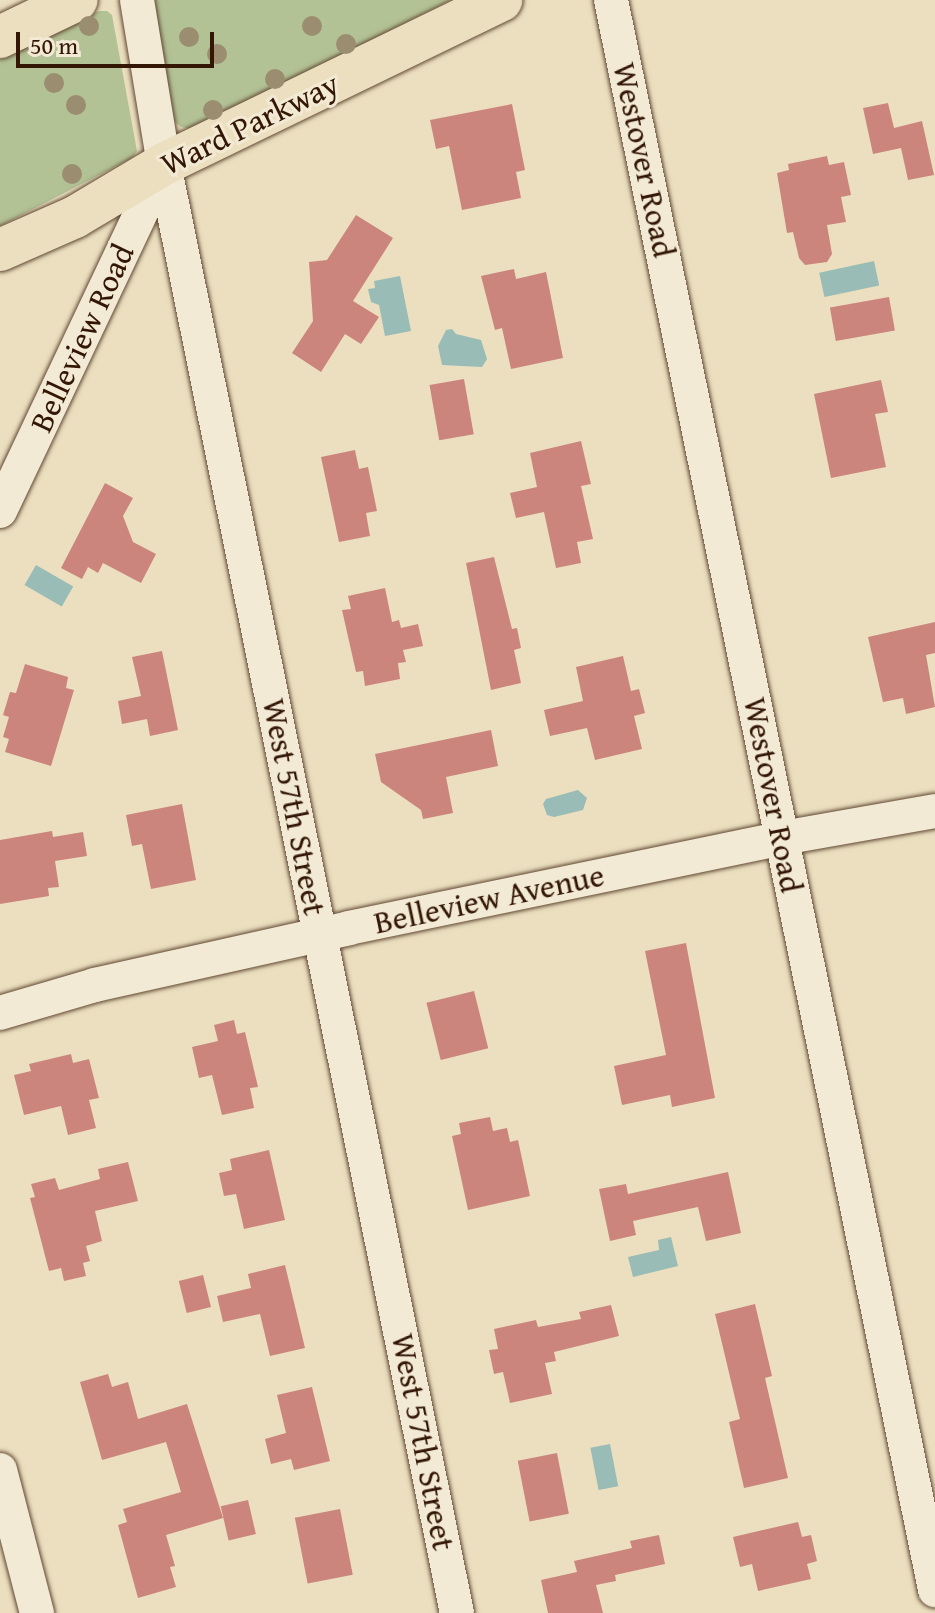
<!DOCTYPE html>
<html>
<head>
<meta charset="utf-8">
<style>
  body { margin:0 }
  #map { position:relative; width:935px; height:1613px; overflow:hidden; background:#ebdfbf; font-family:"Gentium Book Plus",serif }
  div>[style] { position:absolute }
  .green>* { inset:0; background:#b3c295 }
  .water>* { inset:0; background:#99bcb6; transform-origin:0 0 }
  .building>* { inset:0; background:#cb857d; transform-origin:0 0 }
  .roads { filter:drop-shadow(0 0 2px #614833) drop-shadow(0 0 2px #614833) }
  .minor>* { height:34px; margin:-17px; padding:0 17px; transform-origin:17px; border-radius:17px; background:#f2ead5 }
  .major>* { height:42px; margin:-21px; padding:0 21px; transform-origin:21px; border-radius:21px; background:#ebdfbf }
  .trees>* { width:20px; height:20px; margin:-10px; border-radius:50%; background:#9b8d70 }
  span { translate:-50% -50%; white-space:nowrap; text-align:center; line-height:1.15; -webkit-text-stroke:6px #f2ead5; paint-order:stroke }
  .street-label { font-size:32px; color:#331604 }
  .scale { position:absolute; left:16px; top:32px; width:198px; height:36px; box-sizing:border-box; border:4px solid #331604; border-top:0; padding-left:10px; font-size:24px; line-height:28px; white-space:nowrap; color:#331604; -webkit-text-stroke:6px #f2ead5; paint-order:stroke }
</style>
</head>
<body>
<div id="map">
  <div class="green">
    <i style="clip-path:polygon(154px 0,451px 0,193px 129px,181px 127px,174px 121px)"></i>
    <i style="clip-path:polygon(99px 11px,107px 11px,112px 15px,137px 151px,132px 158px,0 226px,0 59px)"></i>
  </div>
  <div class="water">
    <i style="left:874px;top:261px;width:25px;height:56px;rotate:78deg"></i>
    <i style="clip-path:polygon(400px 276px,411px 331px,385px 336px,379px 305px,371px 302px,368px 289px,375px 288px,374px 281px)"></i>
    <i style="clip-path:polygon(452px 329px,456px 334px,481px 340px,487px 359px,482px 367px,442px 365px,438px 346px,446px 330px)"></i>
    <i style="left:36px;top:565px;width:43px;height:23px;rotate:30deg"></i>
    <i style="clip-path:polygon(578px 790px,587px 798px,583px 810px,554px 817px,547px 815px,543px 804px,546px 799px)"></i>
    <i style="clip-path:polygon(671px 1237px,678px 1266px,633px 1277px,628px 1257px,659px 1250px,658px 1240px)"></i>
    <i style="left:610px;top:1444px;width:43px;height:20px;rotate:79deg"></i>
  </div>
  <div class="building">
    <i style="clip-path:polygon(888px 103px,894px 128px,922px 121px,934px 175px,908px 180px,901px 148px,873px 154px,863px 108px)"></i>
    <i style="clip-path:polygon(512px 104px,525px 170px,516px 172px,521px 198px,462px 210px,449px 146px,436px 149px,430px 120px)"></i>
    <i style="clip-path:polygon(827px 156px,829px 165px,844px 162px,851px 195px,841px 197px,846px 222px,827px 225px,832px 254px,827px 262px,805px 265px,799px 258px,793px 232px,787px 233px,777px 173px,789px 170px,788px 164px)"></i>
    <i style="clip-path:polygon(356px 215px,393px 238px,353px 301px,379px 317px,361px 344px,345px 334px,321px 372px,292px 353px,313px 321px,309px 262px,327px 260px)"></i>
    <i style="clip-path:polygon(514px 269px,516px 279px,546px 272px,563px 358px,511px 369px,502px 328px,495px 330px,481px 276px)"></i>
    <i style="left:889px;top:297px;width:34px;height:60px;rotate:80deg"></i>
    <i style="left:464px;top:379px;width:56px;height:35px;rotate:80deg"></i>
    <i style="clip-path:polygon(881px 380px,888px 412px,875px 414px,886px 467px,831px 478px,814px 394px)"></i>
    <i style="clip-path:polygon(581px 441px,591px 484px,581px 486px,593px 539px,577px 542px,581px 563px,556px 568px,544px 512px,516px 518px,510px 493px,537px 487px,530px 453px)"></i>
    <i style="clip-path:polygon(355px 450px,359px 469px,368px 467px,377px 511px,366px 513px,370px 536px,339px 542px,321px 457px)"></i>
    <i style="clip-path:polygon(105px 483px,133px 498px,123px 516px,133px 542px,156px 554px,141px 583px,103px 563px,98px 573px,88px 567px,82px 579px,61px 568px)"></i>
    <i style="clip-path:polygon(494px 557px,512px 629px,517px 628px,521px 648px,514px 650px,521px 683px,491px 690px,466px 563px)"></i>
    <i style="clip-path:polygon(385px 588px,392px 622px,399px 620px,401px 628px,418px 624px,423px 646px,403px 650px,406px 662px,398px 663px,400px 679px,365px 686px,363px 671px,356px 672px,342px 610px,351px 609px,348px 596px)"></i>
    <i style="clip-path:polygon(935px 622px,935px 653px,926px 655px,935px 707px,906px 714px,903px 698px,883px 702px,868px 637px)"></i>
    <i style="clip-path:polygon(162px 651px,178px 730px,150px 736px,147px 719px,122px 724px,118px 701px,141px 696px,132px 657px)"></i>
    <i style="clip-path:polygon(623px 656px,631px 691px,639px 689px,645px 713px,634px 716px,642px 749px,595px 760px,587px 728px,550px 736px,544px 710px,583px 701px,576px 667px)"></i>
    <i style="clip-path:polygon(25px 664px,68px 677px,66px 688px,74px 690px,51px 766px,5px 752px,9px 739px,3px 737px,9px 717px,3px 715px,10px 692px,16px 693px)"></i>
    <i style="clip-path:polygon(491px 730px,498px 766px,446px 777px,453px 813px,423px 819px,421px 810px,381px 782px,375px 754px)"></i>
    <i style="clip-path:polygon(182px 804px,196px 880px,151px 889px,142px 844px,132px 846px,126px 815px)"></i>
    <i style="clip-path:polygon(52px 831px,53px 837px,83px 832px,87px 856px,55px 861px,59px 887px,48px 888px,49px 896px,0 904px,0 840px)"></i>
    <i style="clip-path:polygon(686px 943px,715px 1098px,672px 1107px,670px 1095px,622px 1105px,614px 1066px,666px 1055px,645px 951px)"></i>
    <i style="left:474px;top:991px;width:59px;height:49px;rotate:76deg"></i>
    <i style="clip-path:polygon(234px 1020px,237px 1034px,245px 1032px,258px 1087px,250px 1088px,254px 1108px,222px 1115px,212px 1075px,199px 1078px,192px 1047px,218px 1041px,214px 1025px)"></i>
    <i style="clip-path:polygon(71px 1054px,73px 1063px,89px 1059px,99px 1098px,89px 1100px,96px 1128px,68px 1135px,61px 1106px,24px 1115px,14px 1075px,31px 1071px,29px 1064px)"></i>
    <i style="clip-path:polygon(490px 1117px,493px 1131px,507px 1128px,510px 1142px,518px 1140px,530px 1196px,468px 1210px,452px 1136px,461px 1134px,459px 1123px)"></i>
    <i style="clip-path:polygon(269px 1150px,285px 1220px,244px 1229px,236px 1194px,224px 1196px,219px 1173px,232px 1170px,230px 1159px)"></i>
    <i style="clip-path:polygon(128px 1162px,138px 1201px,95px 1211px,102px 1241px,86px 1246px,90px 1261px,83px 1263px,86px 1276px,64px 1281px,61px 1268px,49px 1271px,30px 1198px,35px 1197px,31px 1184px,55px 1178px,59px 1190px,100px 1179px,98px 1169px)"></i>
    <i style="clip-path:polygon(728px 1172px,741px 1233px,706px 1241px,698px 1207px,633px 1221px,636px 1235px,610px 1241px,599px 1189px,626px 1184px,628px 1194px)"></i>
    <i style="clip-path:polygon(285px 1265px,305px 1348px,270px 1356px,260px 1314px,223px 1322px,217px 1296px,251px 1288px,248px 1274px)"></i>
    <i style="left:203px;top:1275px;width:33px;height:25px;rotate:76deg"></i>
    <i style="clip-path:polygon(755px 1304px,772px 1376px,765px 1378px,788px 1478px,744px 1488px,729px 1422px,740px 1419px,715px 1314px)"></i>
    <i style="clip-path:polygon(611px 1305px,619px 1336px,554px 1352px,556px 1361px,545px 1363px,552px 1394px,510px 1403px,503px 1372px,494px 1374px,489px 1350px,498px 1349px,494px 1329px,536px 1320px,538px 1327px,581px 1319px,579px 1312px)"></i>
    <i style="clip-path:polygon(108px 1374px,112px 1387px,128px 1382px,138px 1419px,187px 1404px,223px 1518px,166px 1535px,175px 1566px,170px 1567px,176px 1587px,138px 1598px,118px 1525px,127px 1522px,123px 1509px,181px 1492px,166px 1442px,102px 1460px,80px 1382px)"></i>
    <i style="clip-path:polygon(312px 1387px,330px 1461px,294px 1470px,291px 1459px,271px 1464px,265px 1439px,286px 1433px,277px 1395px)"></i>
    <i style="left:557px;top:1453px;width:62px;height:40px;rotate:79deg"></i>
    <i style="left:248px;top:1500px;width:35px;height:28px;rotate:77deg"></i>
    <i style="left:340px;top:1509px;width:67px;height:46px;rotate:79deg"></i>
    <i style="clip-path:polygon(798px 1522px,802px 1537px,811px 1535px,817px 1561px,807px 1564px,811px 1579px,758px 1591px,752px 1564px,740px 1567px,733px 1537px)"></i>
    <i style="clip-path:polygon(659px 1535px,665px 1564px,615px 1575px,616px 1581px,596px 1585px,603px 1613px,548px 1613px,541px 1580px,577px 1572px,574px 1561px,632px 1548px,630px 1541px)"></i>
  </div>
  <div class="roads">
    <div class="minor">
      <i style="left:137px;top:0;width:166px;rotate:80.7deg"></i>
      <i style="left:164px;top:164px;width:1478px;rotate:78.57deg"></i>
      <i style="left:611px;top:0;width:1623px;rotate:78.48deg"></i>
      <i style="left:0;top:511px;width:384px;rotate:-64.7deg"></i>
      <i style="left:0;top:1013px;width:99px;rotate:-16.4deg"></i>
      <i style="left:95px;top:985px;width:260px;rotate:-12.6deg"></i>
      <i style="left:349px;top:928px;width:442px;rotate:-11.7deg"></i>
      <i style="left:782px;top:838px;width:155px;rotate:-10deg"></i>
      <i style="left:0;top:1470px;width:148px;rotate:75.5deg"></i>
    </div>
    <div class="major">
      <i style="left:0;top:37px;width:85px;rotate:-25.7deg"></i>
      <i style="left:0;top:250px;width:82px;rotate:-23.7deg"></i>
      <i style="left:75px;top:217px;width:104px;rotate:-30.8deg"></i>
      <i style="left:164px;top:164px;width:375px;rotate:-25.9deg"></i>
    </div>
  </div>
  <div class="trees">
    <i style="left:89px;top:26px"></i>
    <i style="left:312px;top:26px"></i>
    <i style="left:189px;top:37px"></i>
    <i style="left:346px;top:44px"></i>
    <i style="left:217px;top:54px"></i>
    <i style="left:275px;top:79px"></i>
    <i style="left:54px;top:83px"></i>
    <i style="left:76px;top:105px"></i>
    <i style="left:213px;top:110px"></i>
    <i style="left:72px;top:174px"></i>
  </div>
  <div class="street-label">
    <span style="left:250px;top:124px;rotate:-26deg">Ward Parkway</span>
    <span style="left:644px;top:160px;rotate:78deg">Westover Road</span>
    <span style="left:82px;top:338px;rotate:-65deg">Belleview Road</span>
    <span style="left:773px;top:795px;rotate:79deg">Westover Road</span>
    <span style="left:294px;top:807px;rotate:79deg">West 57th Street</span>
    <span style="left:489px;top:899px;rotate:-12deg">Belleview Avenue</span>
    <span style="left:423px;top:1442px;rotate:79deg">West 57th Street</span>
  </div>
  <div class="scale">50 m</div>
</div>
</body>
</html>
